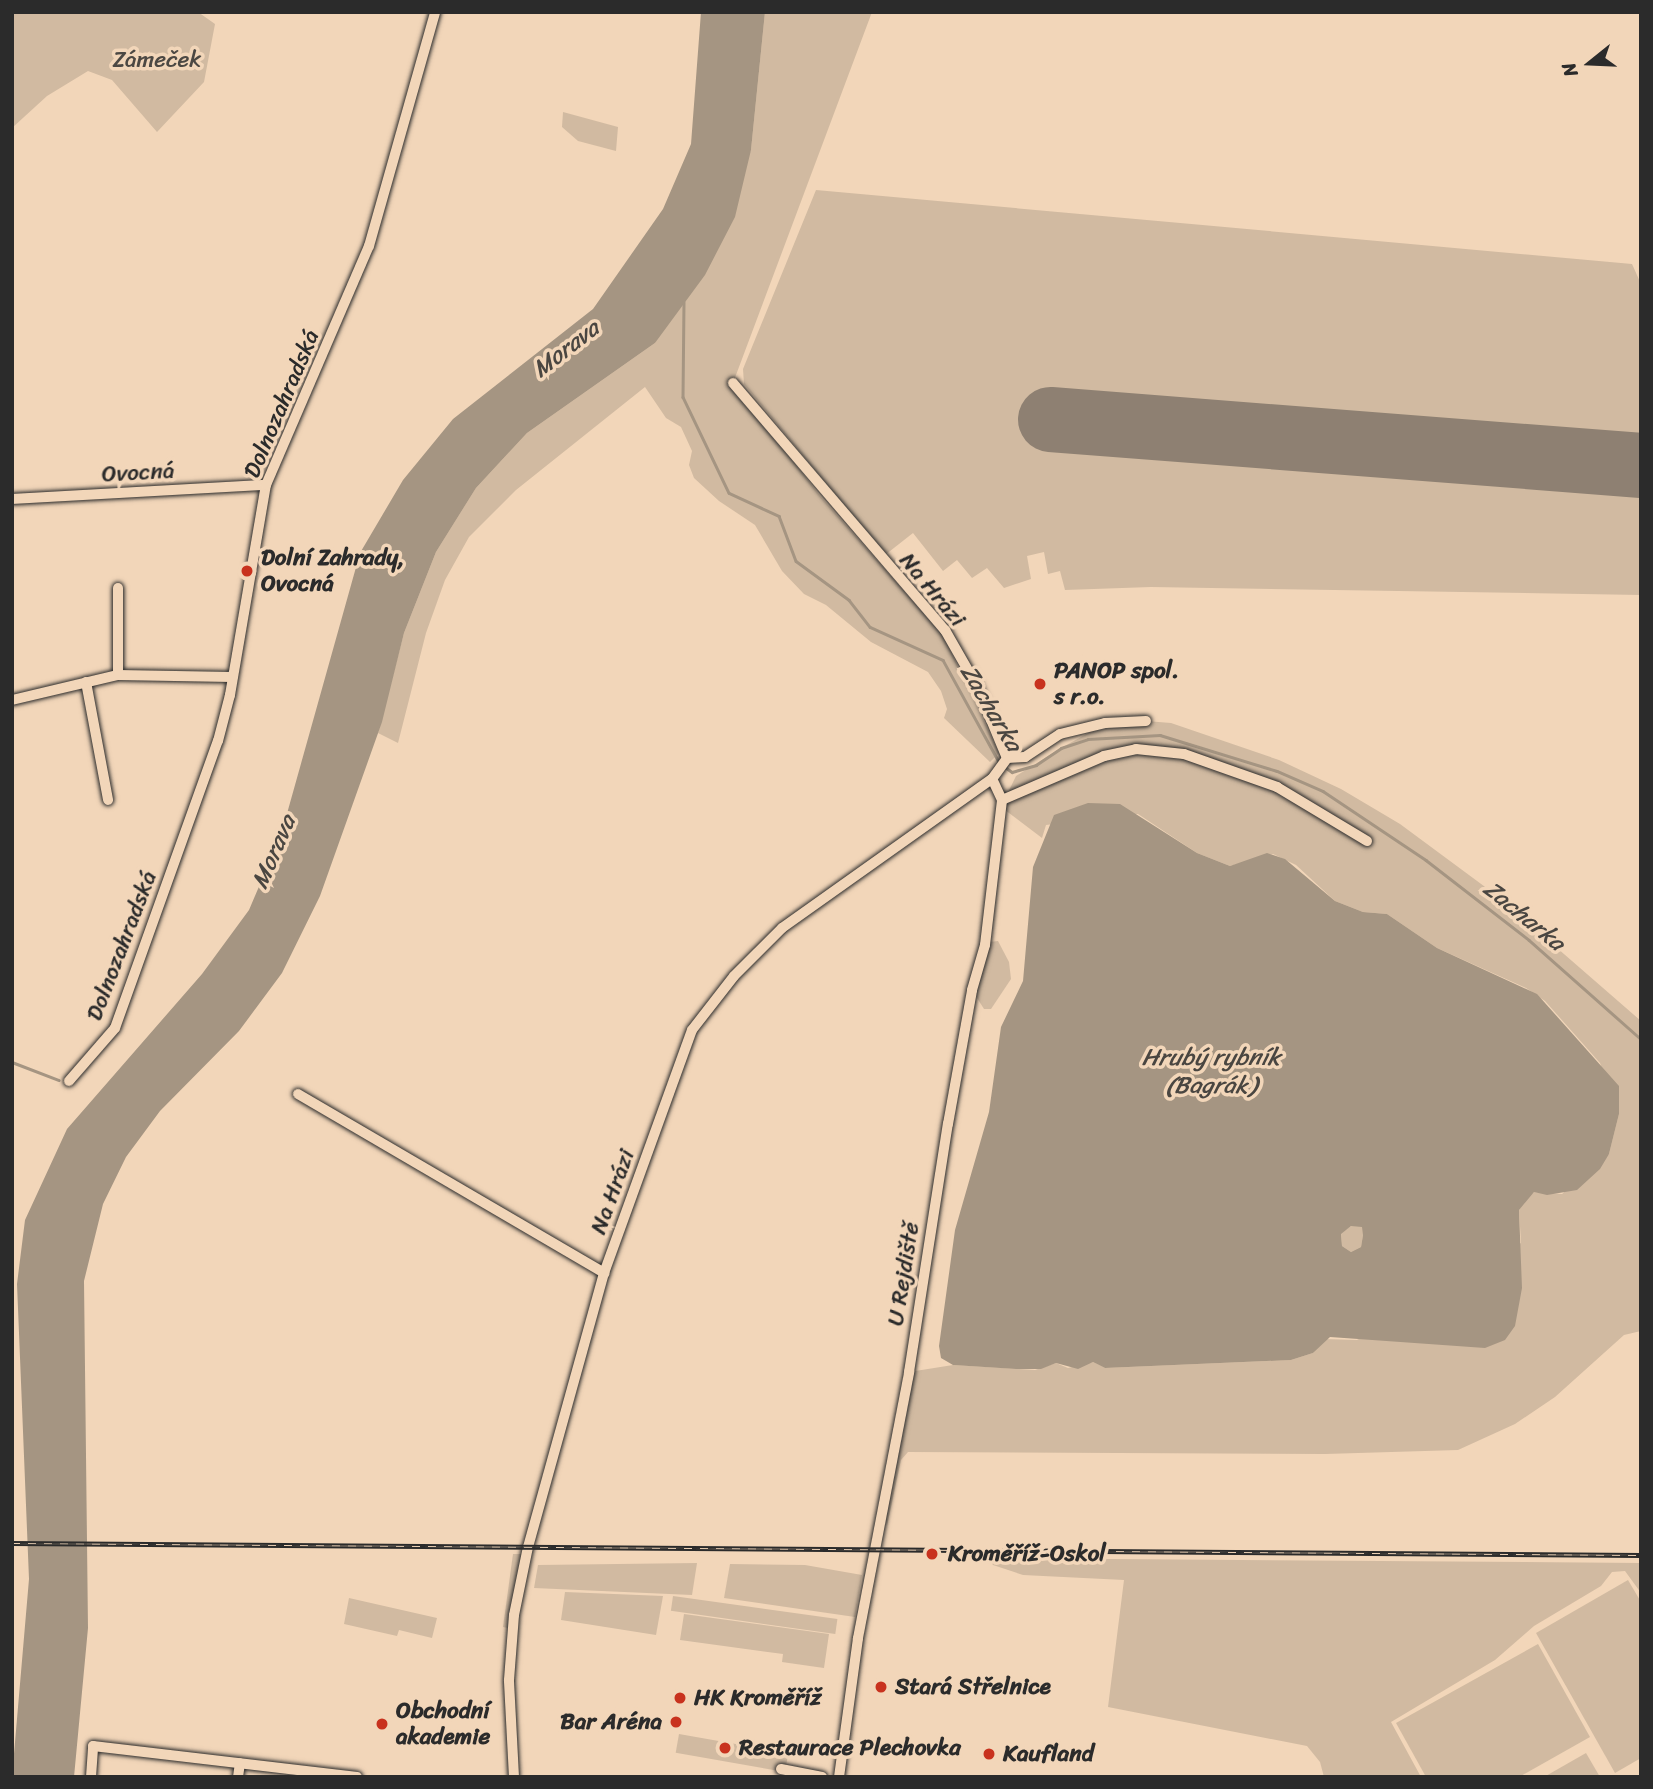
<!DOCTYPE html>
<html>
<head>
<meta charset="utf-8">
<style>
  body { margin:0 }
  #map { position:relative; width:1653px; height:1789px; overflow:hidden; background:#f2d6b9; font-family:Sriracha,sans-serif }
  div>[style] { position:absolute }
  .green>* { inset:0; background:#d1baa1; transform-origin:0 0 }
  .water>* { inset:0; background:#a59582 }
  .stream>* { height:2.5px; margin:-1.25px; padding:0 1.25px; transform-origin:1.25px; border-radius:1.25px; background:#a59582 }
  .runway>* { height:65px; margin:-32.5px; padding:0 32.5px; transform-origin:32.5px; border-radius:32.5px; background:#8e8072 }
  .roads { filter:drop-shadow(0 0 2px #2b2b2b) drop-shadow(0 0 2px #2b2b2b) }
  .minor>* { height:10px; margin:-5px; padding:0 5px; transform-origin:5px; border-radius:5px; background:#f2d6b9 }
  .rail>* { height:5px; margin-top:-2.5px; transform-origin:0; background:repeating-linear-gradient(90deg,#f2d6b9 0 8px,#2b2b2b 0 16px); box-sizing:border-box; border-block:2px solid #2b2b2b }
  .dots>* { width:19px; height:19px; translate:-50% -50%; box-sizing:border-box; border:4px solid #f2d6b9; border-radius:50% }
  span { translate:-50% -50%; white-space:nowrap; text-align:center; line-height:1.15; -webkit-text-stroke:7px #f2d6b9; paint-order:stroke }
  .park-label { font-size:23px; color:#4c4843 }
  .street-label { font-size:23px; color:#2b2b2b }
  .poi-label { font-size:23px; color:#2b2b2b; font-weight:700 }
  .left { translate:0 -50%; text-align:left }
  .right { translate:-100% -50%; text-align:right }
  .water-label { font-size:24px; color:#4a4641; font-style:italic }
  .frame { position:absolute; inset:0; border:14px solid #2b2b2b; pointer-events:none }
  .north { position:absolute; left:1555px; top:28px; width:70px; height:70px; -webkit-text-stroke:5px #f2d6b9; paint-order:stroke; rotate:252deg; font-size:19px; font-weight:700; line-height:28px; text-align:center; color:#2b2b2b }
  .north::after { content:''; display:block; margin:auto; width:24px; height:32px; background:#2b2b2b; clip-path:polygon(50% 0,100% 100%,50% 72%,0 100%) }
</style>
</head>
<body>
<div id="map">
  <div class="green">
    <i style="clip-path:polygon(12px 12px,198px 12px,215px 24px,204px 82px,157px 132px,112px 80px,88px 71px,47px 96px,12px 128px)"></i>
    <i style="clip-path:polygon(765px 12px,872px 12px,733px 383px,820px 496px,943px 635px,999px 753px,990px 762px,944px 718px,947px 709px,941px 691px,928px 672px,871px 642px,826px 605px,804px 594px,782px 571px,755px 525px,719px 501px,694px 478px,689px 465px,692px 451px,681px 427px,666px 418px,645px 387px,516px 490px,469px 537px,445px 580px,426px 633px,398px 743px,378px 733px,404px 633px,436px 552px,476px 488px,527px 433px,655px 343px,751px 150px)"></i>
    <i style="clip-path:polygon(563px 112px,618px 127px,616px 151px,578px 141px,562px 127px)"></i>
    <i style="clip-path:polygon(816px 190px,1632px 264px,1641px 284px,1641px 442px,1049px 395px,1046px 440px,1641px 487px,1641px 595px,1151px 587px,1065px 590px,1060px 571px,1048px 574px,1044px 552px,1027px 556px,1031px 579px,1004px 588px,987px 568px,972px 578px,957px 560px,943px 571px,913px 533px,885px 555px,744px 384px,743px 369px)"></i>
    <i style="clip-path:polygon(1146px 721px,1171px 723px,1279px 760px,1341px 789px,1400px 824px,1496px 895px,1641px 1021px,1641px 1331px,1624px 1335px,1555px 1397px,1515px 1424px,1458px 1450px,1325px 1454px,908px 1452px,901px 1460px,887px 1526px,883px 1511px,909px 1372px,953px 1365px,1035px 1370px,1056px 1363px,1068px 1368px,1093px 1362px,1105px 1368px,1291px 1360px,1313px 1353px,1324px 1339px,1357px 1340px,1521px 1243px,1519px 1210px,1525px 1198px,1534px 1192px,1562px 1194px,1609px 1154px,1619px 1114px,1600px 1063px,1545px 1001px,1526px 988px,1437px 948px,1387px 914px,1363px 912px,1335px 901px,1296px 865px,1273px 854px,1230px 866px,1197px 853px,1138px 814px,1046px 825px,1042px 838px,1001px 807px,1016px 776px,1061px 748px,1090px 732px)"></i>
    <i style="clip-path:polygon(998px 941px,1009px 962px,1011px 979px,991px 1009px,984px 1009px,972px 990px,989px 942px)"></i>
    <i style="clip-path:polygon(1351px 1226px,1363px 1226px,1363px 1235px,1361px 1247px,1351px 1252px,1342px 1246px,1341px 1233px)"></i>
    <i style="clip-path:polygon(513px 1554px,522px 1554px,508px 1628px,503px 1627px)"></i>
    <i style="clip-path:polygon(988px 1558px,1641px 1563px,1641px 1593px,1625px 1571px,1612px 1572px,1601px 1586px,1534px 1626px,1495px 1660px,1391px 1722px,1421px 1777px,1324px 1777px,1320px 1762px,1307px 1746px,1108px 1707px,1124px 1580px,1023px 1575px,993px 1565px)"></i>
    <i style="clip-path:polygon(697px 1563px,692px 1595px,534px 1588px,538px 1565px)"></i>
    <i style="clip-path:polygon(730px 1564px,805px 1565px,862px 1575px,855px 1617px,724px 1598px)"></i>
    <i style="clip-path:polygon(1628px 1580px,1641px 1602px,1641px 1758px,1615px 1773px,1536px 1633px)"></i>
    <i style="clip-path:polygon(565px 1592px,663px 1596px,656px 1635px,561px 1620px)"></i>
    <i style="left:673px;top:1596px;width:166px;height:15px;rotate:8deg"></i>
    <i style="clip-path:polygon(349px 1598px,437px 1618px,432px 1638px,399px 1630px,397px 1636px,344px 1624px)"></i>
    <i style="clip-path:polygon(684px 1614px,829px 1634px,824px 1668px,782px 1662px,783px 1654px,680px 1640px)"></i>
    <i style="clip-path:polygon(1538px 1644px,1590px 1737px,1519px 1777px,1426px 1777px,1396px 1723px)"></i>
    <i style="left:679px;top:1734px;width:111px;height:19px;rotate:10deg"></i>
    <i style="clip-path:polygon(1586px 1753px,1600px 1777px,1544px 1777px)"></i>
  </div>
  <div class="water">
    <i style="clip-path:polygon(701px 12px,765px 12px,751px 150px,735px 217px,705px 275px,655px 343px,527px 433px,476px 488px,436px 552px,404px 633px,382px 722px,320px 896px,282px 973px,239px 1031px,160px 1111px,126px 1157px,103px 1204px,84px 1281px,88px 1628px,74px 1777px,12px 1777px,29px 1579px,17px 1284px,25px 1220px,67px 1129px,202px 974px,249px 910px,281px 835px,360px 553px,403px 480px,453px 419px,593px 309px,663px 209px,691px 144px)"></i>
    <i style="clip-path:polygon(evenodd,1088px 803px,1120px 804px,1197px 853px,1230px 866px,1267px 853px,1285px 859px,1335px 901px,1363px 912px,1387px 914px,1437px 948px,1537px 994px,1619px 1086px,1619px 1114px,1609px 1154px,1600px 1169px,1577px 1190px,1547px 1195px,1534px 1192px,1519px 1210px,1522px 1288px,1515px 1326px,1505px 1340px,1485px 1348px,1330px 1337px,1313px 1353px,1291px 1360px,1105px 1368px,1093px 1362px,1078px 1369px,1056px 1363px,1041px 1369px,1016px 1369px,953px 1365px,941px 1358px,939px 1346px,955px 1230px,989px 1112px,1001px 1027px,1023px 981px,1033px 867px,1054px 815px,1088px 803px,1351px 1226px,1362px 1227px,1363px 1235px,1361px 1247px,1351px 1252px,1342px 1246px,1341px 1234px,1351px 1226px)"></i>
  </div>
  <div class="stream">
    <i style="left:684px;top:302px;width:95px;rotate:90.6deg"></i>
    <i style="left:683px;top:397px;width:106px;rotate:64.4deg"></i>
    <i style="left:729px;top:493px;width:55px;rotate:24.7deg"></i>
    <i style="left:779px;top:516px;width:48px;rotate:69.3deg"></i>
    <i style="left:796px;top:561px;width:66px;rotate:36.3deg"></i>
    <i style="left:849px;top:600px;width:34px;rotate:52deg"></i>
    <i style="left:870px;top:627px;width:80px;rotate:24.3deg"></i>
    <i style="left:943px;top:660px;width:116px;rotate:61.2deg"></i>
    <i style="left:1004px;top:766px;width:10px;rotate:37deg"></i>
    <i style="left:1012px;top:772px;width:25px;rotate:-16deg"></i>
    <i style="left:1036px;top:765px;width:30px;rotate:-34deg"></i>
    <i style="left:1061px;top:748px;width:28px;rotate:-18deg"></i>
    <i style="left:1088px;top:739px;width:72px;rotate:-3.2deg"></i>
    <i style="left:1160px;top:735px;width:122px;rotate:17.1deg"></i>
    <i style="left:1277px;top:771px;width:50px;rotate:23.5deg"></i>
    <i style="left:1323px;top:791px;width:124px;rotate:33.8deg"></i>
    <i style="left:1426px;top:860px;width:130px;rotate:37.8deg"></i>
    <i style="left:1529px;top:940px;width:149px;rotate:41.5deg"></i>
    <i style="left:12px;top:1062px;width:50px;rotate:21deg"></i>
  </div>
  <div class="runway">
    <i style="left:1050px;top:419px;width:593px;rotate:4.45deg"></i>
  </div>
  <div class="roads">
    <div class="minor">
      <i style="left:733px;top:383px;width:326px;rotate:49.4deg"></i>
      <i style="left:945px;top:630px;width:64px;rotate:60.3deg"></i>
      <i style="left:977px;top:686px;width:78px;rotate:67.4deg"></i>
      <i style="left:12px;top:499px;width:254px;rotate:-3.2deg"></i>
      <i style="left:118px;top:675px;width:87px;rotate:-90deg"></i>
      <i style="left:86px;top:682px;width:120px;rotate:79.4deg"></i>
      <i style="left:12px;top:700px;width:109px;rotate:-13.3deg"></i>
      <i style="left:118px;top:675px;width:114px;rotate:1deg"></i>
      <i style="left:1007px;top:758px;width:18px;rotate:-3deg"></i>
      <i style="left:1025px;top:757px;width:42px;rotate:-33.3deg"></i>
      <i style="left:1060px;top:734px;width:46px;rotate:-13.7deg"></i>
      <i style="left:1105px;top:723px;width:41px;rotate:-2.8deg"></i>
      <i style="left:1002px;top:800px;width:111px;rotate:-23.3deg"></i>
      <i style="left:1104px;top:756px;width:33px;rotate:-12deg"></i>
      <i style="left:1136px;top:749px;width:48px;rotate:5.9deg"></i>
      <i style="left:1184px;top:754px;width:99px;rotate:19.5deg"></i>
      <i style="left:1277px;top:787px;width:105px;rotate:31deg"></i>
      <i style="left:69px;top:1081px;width:70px;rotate:-49deg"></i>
      <i style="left:115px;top:1028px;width:305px;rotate:-70.3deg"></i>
      <i style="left:218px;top:741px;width:48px;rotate:-75.4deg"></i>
      <i style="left:230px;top:695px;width:213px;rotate:-80.3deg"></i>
      <i style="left:266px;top:485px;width:260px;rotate:-66.7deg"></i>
      <i style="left:369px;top:246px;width:243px;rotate:-74.2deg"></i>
      <i style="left:298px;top:1094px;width:355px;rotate:30.3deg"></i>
      <i style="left:781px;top:1769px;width:42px;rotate:11deg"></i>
      <i style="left:91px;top:1777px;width:31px;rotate:-86deg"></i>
      <i style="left:93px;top:1746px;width:266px;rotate:6.7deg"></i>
      <i style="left:238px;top:1777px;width:14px;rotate:-82deg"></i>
      <i style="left:514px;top:1777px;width:97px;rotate:-93deg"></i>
      <i style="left:509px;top:1680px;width:65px;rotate:-85.6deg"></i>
      <i style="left:514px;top:1615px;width:69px;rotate:-78.4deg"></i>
      <i style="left:528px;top:1547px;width:284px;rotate:-74.5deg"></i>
      <i style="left:604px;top:1273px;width:258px;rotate:-70.1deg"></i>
      <i style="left:692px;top:1030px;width:68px;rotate:-52.1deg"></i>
      <i style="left:734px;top:976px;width:68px;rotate:-45deg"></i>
      <i style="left:782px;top:928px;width:257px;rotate:-35.4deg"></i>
      <i style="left:992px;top:779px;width:26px;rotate:-54deg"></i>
      <i style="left:839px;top:1777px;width:140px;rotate:-82.2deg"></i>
      <i style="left:858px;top:1638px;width:271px;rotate:-79.1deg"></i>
      <i style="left:909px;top:1372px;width:251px;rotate:-81.1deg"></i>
      <i style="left:948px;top:1124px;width:136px;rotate:-79.8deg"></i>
      <i style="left:972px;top:990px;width:47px;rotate:-73.9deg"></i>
      <i style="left:985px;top:945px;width:146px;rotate:-83.3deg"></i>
      <i style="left:1002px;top:800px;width:23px;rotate:-115deg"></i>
    </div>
  </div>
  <div class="rail">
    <i style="left:12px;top:1543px;width:1629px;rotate:0.42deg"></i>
  </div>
  <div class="dots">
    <i style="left:247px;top:571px;background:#c8321e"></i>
    <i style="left:1040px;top:684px;background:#c8321e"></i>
    <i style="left:932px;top:1554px;background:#c8321e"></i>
    <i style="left:881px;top:1687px;background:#c8321e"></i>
    <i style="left:680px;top:1698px;background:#c8321e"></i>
    <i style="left:676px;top:1722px;background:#c8321e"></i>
    <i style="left:382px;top:1724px;background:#c8321e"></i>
    <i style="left:725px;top:1748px;background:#c8321e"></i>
    <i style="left:989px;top:1754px;background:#c8321e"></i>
  </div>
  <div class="park-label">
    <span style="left:157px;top:60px">Zámeček</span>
  </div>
  <div class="street-label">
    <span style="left:282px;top:404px;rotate:-67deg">Dolnozahradská</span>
    <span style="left:138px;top:473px;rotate:-3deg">Ovocná</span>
    <span style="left:932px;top:590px;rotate:50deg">Na Hrázi</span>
    <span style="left:122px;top:946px;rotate:-69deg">Dolnozahradská</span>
    <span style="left:613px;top:1192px;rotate:-70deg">Na Hrázi</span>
    <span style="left:904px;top:1274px;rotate:-81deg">U Rejdiště</span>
  </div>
  <div class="poi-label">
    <span class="left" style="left:261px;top:571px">Dolní Zahrady,<br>Ovocná</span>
    <span class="left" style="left:1054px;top:684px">PANOP spol.<br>s r.o.</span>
    <span class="left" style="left:948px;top:1554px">Kroměříž-Oskol</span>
    <span class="left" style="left:895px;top:1687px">Stará Střelnice</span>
    <span class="left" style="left:694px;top:1698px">HK Kroměříž</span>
    <span class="left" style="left:396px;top:1724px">Obchodní<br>akademie</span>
    <span class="right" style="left:662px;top:1722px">Bar Aréna</span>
    <span class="left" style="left:739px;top:1748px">Restaurace Plechovka</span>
    <span class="left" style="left:1003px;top:1754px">Kaufland</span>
  </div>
  <div class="water-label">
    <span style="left:566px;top:349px;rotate:-38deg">Morava</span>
    <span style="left:991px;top:708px;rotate:59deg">Zacharka</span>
    <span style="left:274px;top:852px;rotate:-67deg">Morava</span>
    <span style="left:1524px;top:916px;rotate:39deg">Zacharka</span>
    <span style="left:1211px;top:1072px">Hrubý rybník<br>(Bagrák)</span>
  </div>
  <div class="frame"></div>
  <div class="north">N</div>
</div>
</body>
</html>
